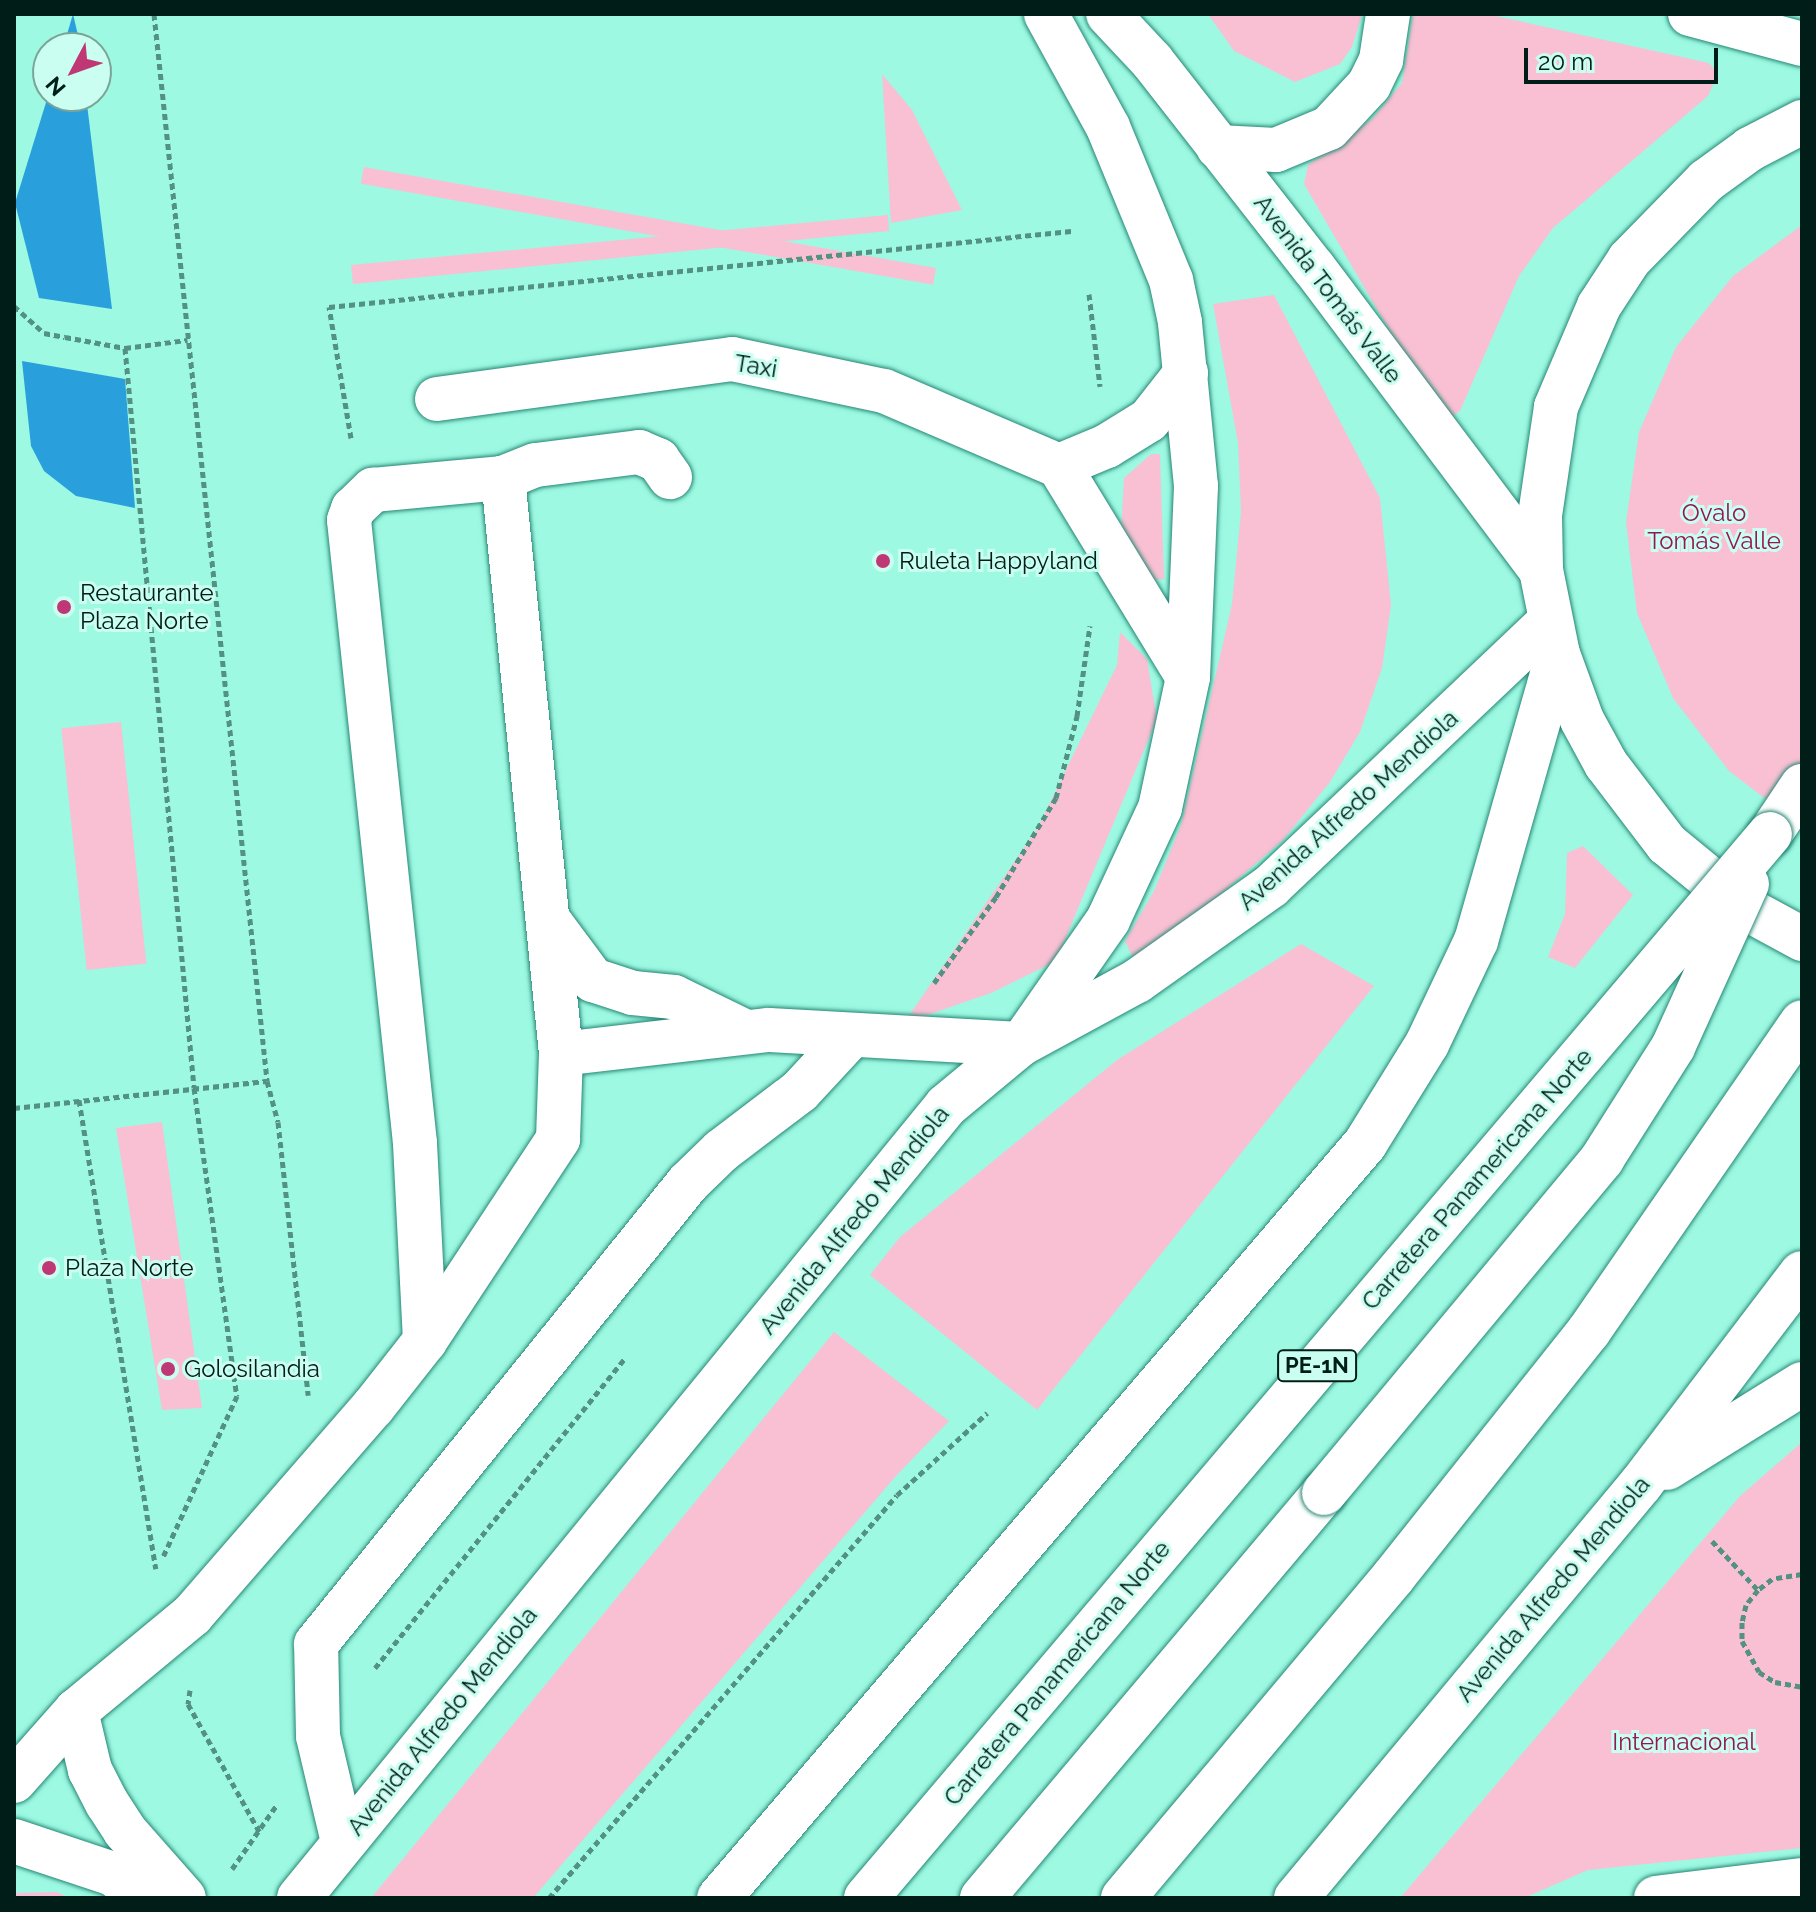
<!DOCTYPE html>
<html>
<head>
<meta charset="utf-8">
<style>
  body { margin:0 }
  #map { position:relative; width:1816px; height:1912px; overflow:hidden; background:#9df9e2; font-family:Raleway,sans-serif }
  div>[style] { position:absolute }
  .green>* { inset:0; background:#f9c0d3; transform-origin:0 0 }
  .water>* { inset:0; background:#29a0dc }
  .path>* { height:5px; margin-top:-2.5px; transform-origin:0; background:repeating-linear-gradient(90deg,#539182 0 6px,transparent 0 10px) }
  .roads { filter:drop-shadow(0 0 2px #258775) drop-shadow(0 0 2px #258775) }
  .minor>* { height:44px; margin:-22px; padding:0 22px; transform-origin:22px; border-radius:22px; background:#fff }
  .major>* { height:44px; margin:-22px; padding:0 22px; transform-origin:22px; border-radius:22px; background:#fff }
  .highway>* { height:44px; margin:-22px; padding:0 22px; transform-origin:22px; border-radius:22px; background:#fff }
  .bridges { filter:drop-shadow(0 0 2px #258775) drop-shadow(0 0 2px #258775) }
  .highway-bridge>* { height:44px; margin:-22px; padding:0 22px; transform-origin:22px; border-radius:22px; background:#fff }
  .dots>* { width:22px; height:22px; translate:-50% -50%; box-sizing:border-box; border:4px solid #cafef0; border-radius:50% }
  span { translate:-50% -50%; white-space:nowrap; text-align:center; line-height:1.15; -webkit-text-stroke:6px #cafef0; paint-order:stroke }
  .shield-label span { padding:2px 6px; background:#cafef0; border:2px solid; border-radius:6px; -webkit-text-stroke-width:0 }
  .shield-label { font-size:22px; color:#011d17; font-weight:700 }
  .street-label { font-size:24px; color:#011d17 }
  .park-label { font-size:24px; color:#931754 }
  .poi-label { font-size:24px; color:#011d17 }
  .left { translate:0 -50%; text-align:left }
  .frame { position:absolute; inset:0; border:16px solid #011d17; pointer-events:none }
  .north { position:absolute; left:32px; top:32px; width:80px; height:80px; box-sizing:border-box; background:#cafef0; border:2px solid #7aa499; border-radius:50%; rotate:229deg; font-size:22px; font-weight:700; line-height:32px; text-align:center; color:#011d17 }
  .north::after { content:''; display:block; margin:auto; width:28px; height:36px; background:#bf3775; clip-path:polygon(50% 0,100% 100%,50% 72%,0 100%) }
  .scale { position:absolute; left:1524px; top:48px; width:194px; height:36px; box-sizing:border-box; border:4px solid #011d17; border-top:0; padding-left:10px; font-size:24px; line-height:28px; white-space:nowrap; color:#011d17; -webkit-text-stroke:6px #cafef0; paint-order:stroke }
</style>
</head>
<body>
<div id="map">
  <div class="green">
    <i style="clip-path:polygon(1208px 14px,1361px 14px,1362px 15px,1352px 47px,1340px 64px,1295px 82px,1234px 51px)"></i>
    <i style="clip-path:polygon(1413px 14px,1487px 14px,1709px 63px,1718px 73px,1708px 96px,1553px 228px,1519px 276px,1460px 411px,1450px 418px,1431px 402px,1304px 184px,1308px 165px,1372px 119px,1402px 83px)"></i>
    <i style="clip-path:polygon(882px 74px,912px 110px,962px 210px,891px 223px)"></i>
    <i style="clip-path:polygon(888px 215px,889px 231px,353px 284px,351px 265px)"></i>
    <i style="clip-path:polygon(1802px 225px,1802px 827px,1729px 771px,1673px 698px,1637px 613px,1626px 522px,1639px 432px,1676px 347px,1733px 276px)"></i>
    <i style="left:936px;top:268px;width:17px;height:581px;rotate:100deg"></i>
    <i style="clip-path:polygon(1274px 295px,1380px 498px,1391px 605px,1382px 668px,1360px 732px,1330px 782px,1283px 840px,1170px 938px,1132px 956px,1125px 941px,1154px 891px,1181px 825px,1232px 604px,1241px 512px,1238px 443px,1213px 304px)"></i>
    <i style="clip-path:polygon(1151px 454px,1160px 454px,1164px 579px,1154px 580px,1121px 532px,1124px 478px)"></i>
    <i style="clip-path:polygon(1120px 632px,1147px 659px,1157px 719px,1056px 961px,991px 993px,904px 1023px,1038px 827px,1117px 665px)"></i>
    <i style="left:121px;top:722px;width:243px;height:60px;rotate:84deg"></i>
    <i style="clip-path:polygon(1583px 846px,1633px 895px,1575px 968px,1548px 957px,1565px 914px,1567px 853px)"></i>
    <i style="clip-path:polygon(1301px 944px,1374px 986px,1037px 1410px,870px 1275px,900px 1237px,1117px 1060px)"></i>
    <i style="clip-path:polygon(162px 1122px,202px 1408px,162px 1410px,116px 1128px)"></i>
    <i style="clip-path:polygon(834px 1332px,949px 1421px,896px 1476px,533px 1898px,371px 1898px)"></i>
    <i style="clip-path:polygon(1802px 1442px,1802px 1848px,1588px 1870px,1524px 1898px,1400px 1898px,1740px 1496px)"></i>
    <i style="clip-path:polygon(57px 1892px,69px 1898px,14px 1898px,14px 1893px)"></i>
  </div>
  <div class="water">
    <i style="clip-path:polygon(73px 14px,81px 48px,63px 48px)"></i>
    <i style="clip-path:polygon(48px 96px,86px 96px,112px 309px,39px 298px,15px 203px)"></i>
    <i style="clip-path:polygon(22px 361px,125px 379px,135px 508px,76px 496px,44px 471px,31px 446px)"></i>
  </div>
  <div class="path">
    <i style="left:154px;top:14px;width:1073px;rotate:83.95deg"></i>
    <i style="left:267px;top:1081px;width:42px;rotate:75deg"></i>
    <i style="left:278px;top:1122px;width:275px;rotate:83.7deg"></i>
    <i style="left:1089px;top:294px;width:93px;rotate:83.2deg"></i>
    <i style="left:14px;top:306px;width:40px;rotate:42deg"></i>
    <i style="left:44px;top:333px;width:21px;rotate:11deg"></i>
    <i style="left:65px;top:337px;width:61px;rotate:10.4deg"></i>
    <i style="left:125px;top:348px;width:63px;rotate:-7.4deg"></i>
    <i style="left:125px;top:348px;width:743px;rotate:84.67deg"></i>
    <i style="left:194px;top:1088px;width:311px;rotate:82.1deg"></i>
    <i style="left:237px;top:1396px;width:179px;rotate:114.7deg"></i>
    <i style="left:351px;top:438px;width:133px;rotate:-99.5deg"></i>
    <i style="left:329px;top:307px;width:746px;rotate:-5.85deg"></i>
    <i style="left:934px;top:983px;width:106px;rotate:-54.2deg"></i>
    <i style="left:996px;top:897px;width:116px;rotate:-58.8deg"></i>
    <i style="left:1056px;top:798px;width:85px;rotate:-75.6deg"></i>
    <i style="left:1077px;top:716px;width:91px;rotate:-81.8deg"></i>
    <i style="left:79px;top:1100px;width:475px;rotate:80.7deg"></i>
    <i style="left:14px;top:1108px;width:254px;rotate:-6.1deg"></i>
    <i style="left:1712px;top:1541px;width:67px;rotate:46.8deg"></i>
    <i style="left:1802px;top:1574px;width:30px;rotate:171deg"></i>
    <i style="left:1772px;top:1579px;width:18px;rotate:142deg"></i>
    <i style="left:1758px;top:1590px;width:19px;rotate:129deg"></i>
    <i style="left:1746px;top:1605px;width:17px;rotate:103deg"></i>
    <i style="left:1742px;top:1622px;width:19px;rotate:90deg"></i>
    <i style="left:1742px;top:1641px;width:35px;rotate:61deg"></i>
    <i style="left:1759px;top:1672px;width:19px;rotate:32deg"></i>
    <i style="left:1775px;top:1682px;width:27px;rotate:10deg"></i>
    <i style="left:375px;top:1668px;width:398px;rotate:-51.1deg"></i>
    <i style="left:190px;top:1690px;width:14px;rotate:98deg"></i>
    <i style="left:188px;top:1704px;width:148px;rotate:60.8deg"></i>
    <i style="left:232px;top:1869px;width:77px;rotate:-55.1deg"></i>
    <i style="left:549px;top:1898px;width:532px;rotate:-49.19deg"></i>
    <i style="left:897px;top:1495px;width:122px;rotate:-42.3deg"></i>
  </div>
  <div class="roads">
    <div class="minor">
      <i style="left:437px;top:399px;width:298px;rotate:-7.7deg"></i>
      <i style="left:732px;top:359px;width:155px;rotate:11.9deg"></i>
      <i style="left:884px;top:391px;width:190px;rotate:23.2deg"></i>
      <i style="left:1059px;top:466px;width:247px;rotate:58.6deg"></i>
      <i style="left:1059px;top:466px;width:52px;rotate:-22.6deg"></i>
      <i style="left:1107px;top:446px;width:49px;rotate:-31.8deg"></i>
      <i style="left:1149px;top:420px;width:60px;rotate:-51.8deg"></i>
      <i style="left:549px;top:921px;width:74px;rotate:53.3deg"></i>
      <i style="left:593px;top:980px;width:42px;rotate:18deg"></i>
      <i style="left:633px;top:993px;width:41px;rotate:5.6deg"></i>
      <i style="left:674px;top:997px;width:80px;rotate:25.9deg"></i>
      <i style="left:561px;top:1054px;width:209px;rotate:-6.6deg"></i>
      <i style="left:769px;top:1030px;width:252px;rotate:3.2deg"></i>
      <i style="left:425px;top:1341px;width:198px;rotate:-92.9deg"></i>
      <i style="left:415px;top:1143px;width:626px;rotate:-96.05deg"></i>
      <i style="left:349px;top:520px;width:12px;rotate:-70deg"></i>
      <i style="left:353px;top:509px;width:28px;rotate:-44deg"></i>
      <i style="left:373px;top:490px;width:131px;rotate:-5.3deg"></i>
      <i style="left:503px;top:478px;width:35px;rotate:-22deg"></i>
      <i style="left:536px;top:465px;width:104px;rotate:-7.2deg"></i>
      <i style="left:639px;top:452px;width:21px;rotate:23deg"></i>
      <i style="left:658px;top:460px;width:21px;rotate:55deg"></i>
      <i style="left:76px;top:1711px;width:61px;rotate:76.7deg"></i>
      <i style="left:90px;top:1770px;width:37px;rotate:63deg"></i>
      <i style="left:107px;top:1803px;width:33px;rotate:57deg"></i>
      <i style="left:125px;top:1831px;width:89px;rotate:48.6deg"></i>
      <i style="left:14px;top:1781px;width:94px;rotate:-48.5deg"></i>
      <i style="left:76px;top:1711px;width:151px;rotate:-39.6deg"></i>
      <i style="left:192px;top:1615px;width:276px;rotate:-49deg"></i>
      <i style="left:373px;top:1407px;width:84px;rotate:-51.8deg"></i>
      <i style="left:425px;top:1341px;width:242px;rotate:-56.6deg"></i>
      <i style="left:558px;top:1139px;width:85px;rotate:-88deg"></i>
      <i style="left:561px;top:1054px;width:579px;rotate:-95.75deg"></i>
      <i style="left:14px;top:1841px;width:104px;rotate:18.4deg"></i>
      <i style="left:113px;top:1874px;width:39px;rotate:38deg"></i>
      <i style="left:343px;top:1842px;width:109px;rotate:-103.3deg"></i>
      <i style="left:318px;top:1736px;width:92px;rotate:-91.2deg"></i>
      <i style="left:316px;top:1644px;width:592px;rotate:-51.1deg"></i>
      <i style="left:688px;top:1183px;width:46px;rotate:-44.1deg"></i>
      <i style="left:721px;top:1151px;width:99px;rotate:-37.2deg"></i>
      <i style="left:800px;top:1091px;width:75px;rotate:-47.2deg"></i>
    </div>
    <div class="major">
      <i style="left:1108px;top:14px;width:64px;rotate:46.9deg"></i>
      <i style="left:1152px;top:61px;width:263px;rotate:52deg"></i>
      <i style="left:1314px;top:268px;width:378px;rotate:53.1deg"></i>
      <i style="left:1690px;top:14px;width:116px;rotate:15deg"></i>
      <i style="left:1802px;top:122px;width:59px;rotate:152.6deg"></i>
      <i style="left:1750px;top:149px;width:54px;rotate:144deg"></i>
      <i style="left:1706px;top:181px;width:110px;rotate:134.3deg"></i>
      <i style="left:1629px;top:260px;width:55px;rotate:123.1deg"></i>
      <i style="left:1599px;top:306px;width:110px;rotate:113.1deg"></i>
      <i style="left:1556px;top:407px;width:110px;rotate:98.4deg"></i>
      <i style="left:1540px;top:516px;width:54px;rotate:88.9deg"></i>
      <i style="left:1541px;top:570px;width:86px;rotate:78.6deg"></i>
      <i style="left:1558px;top:654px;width:70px;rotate:70deg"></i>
      <i style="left:1582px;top:720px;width:50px;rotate:61.4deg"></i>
      <i style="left:1606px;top:764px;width:101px;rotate:52.7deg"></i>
      <i style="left:1667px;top:844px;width:101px;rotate:39.4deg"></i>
      <i style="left:1745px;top:908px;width:65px;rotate:28.5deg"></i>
      <i style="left:1218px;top:147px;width:58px;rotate:3deg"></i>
      <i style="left:1276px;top:150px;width:57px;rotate:-22.5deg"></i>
      <i style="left:1329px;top:128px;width:59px;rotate:-47.1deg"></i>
      <i style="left:1369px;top:85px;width:28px;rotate:-64deg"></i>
      <i style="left:1381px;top:60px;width:47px;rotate:-81.3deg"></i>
      <i style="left:1029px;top:1033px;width:138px;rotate:-55deg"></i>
      <i style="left:1108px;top:920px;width:123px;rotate:-65.1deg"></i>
      <i style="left:1160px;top:808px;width:134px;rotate:-77.9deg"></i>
      <i style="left:1188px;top:677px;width:191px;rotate:-87.6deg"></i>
      <i style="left:1196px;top:486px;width:165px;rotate:-95.6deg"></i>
      <i style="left:1180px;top:322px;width:43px;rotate:-102.1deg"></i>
      <i style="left:1171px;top:280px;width:165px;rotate:-112.4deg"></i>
      <i style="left:1108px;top:127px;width:129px;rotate:-118.8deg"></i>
      <i style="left:1667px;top:1468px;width:159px;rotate:-31.9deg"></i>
      <i style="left:299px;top:1898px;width:1023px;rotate:-50.75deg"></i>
      <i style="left:946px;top:1106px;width:97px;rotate:-39.6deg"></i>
      <i style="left:1021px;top:1044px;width:132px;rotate:-28.5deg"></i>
      <i style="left:1137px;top:981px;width:164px;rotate:-35.3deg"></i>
      <i style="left:1271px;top:886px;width:383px;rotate:-43.5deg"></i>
      <i style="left:719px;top:1898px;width:993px;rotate:-49.41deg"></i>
      <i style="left:1365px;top:1144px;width:118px;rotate:-58.2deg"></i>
      <i style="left:1427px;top:1044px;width:114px;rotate:-64.6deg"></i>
      <i style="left:1476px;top:941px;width:298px;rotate:-74.1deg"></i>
      <i style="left:1296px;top:1898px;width:539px;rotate:-50.19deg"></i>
      <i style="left:1641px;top:1484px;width:265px;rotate:-52.7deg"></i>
      <i style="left:1656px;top:1898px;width:147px;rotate:-7deg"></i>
    </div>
    <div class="highway">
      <i style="left:1770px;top:834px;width:58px;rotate:-56.3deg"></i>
      <i style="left:982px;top:1898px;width:530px;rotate:-49.82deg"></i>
      <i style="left:1123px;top:1898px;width:421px;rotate:-49.9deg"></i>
      <i style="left:1394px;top:1576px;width:313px;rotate:-51.5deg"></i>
      <i style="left:1589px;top:1331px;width:375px;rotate:-55.4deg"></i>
    </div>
  </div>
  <div class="bridges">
    <div class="highway-bridge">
      <i style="left:1324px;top:1493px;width:435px;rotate:-50.2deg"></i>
      <i style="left:1602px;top:1159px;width:133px;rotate:-57.6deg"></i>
      <i style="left:1673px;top:1047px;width:179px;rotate:-65.6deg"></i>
      <i style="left:866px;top:1898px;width:1396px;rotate:-49.65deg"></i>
    </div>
  </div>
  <div class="dots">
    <i style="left:883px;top:561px;background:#bf3775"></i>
    <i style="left:64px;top:607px;background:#bf3775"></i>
    <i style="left:49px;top:1268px;background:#bf3775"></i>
    <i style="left:168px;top:1369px;background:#bf3775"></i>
  </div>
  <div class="shield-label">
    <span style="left:1317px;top:1366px">PE-1N</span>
  </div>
  <div class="street-label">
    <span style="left:1328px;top:289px;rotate:53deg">Avenida Tomás Valle</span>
    <span style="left:756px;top:366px;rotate:9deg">Taxi</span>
    <span style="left:1348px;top:810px;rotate:-42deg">Avenida Alfredo Mendiola</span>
    <span style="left:1477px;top:1179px;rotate:-49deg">Carretera Panamericana Norte</span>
    <span style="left:854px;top:1220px;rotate:-51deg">Avenida Alfredo Mendiola</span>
    <span style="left:1553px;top:1589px;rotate:-50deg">Avenida Alfredo Mendiola</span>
    <span style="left:1057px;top:1673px;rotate:-50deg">Carretera Panamericana Norte</span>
    <span style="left:442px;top:1721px;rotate:-51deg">Avenida Alfredo Mendiola</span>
  </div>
  <div class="park-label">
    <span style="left:1714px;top:527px">Óvalo<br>Tomás Valle</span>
    <span style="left:1684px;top:1742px">Internacional</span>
  </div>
  <div class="poi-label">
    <span class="left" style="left:899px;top:561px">Ruleta Happyland</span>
    <span class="left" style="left:80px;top:607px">Restaurante<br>Plaza Norte</span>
    <span class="left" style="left:65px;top:1268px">Plaza Norte</span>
    <span class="left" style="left:184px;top:1369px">Golosilandia</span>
  </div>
  <div class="frame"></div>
  <div class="north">N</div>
  <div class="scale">20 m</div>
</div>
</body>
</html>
